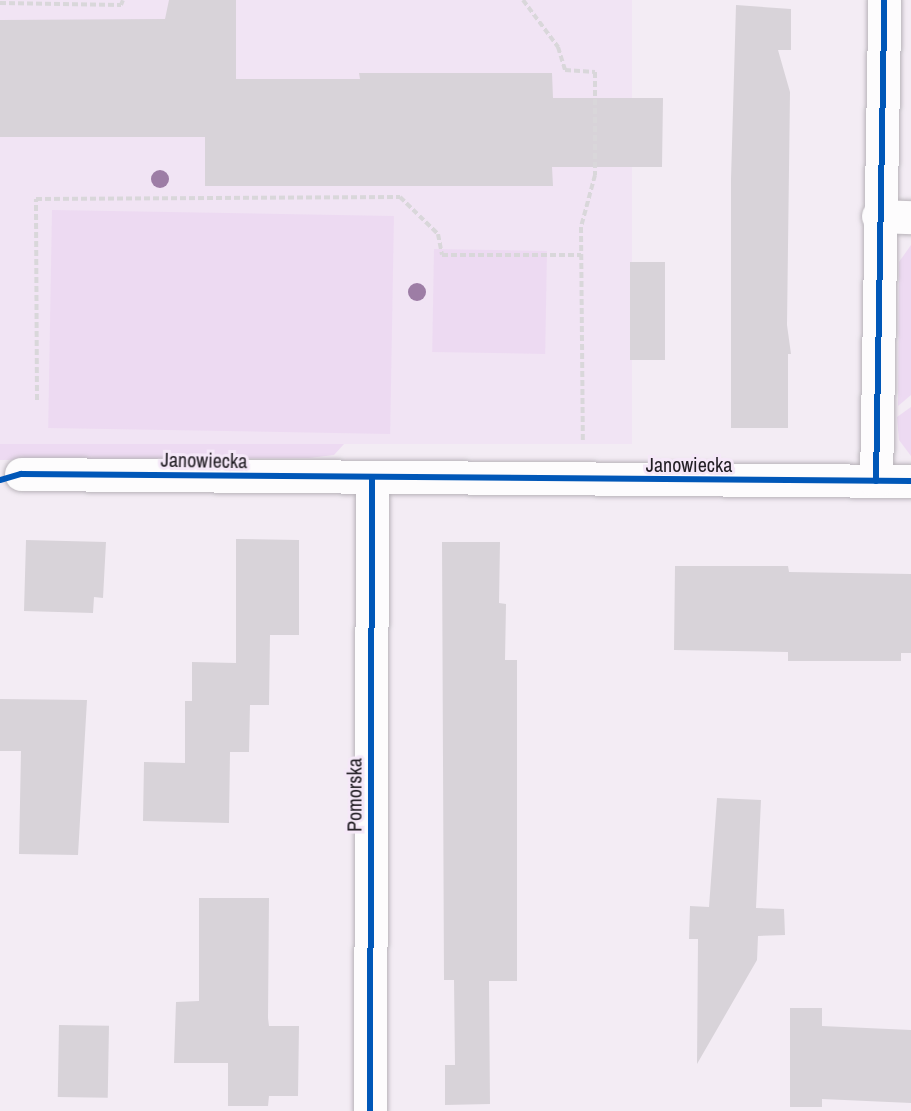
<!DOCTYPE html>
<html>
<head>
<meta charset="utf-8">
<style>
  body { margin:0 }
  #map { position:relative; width:911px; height:1111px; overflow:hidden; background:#f3ecf4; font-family:"Archivo Narrow",sans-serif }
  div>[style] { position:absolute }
  .built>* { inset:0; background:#f1e4f4; transform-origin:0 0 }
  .green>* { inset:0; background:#eddaf2; transform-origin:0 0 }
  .building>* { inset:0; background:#d8d3d9; transform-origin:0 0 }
  .path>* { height:4px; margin-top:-2px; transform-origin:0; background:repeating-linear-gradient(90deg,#d9d7da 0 6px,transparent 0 9px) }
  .roads { filter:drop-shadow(0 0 2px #b8b3b9) drop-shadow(0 0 2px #b8b3b9) }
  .minor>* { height:33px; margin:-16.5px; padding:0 16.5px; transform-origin:16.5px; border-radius:16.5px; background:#fdfcfd }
  .cycleway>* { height:6px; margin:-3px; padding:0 3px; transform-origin:3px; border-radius:3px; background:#0057b8 }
  .trees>* { width:18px; height:18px; margin:-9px; border-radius:50%; background:#9d7da5 }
  span { translate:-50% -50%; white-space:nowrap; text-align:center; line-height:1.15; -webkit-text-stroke:6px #f5e8f8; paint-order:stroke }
  .street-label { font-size:20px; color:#211d23 }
</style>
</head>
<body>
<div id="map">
  <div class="built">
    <i style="left:0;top:0;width:632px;height:444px"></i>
  </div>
  <div class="green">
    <i style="left:52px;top:210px;width:342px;height:218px;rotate:1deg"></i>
    <i style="clip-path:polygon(911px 245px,911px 395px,898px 406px,899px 262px)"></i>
    <i style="left:434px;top:249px;width:113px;height:103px;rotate:1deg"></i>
    <i style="clip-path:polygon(911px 407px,911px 456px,899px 440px,897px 417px)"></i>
    <i style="clip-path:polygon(0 444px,344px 444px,334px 455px,309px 458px,0 460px)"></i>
  </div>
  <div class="building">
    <i style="clip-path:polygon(169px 0,236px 0,236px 79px,360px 79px,359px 73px,552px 73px,553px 98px,663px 98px,662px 167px,552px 167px,553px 186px,205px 186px,205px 137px,0 137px,0 20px,165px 19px)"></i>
    <i style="clip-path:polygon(736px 5px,791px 9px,791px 50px,778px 50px,790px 92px,787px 325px,791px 354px,788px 354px,788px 428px,731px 428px,731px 179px)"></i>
    <i style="left:630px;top:262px;width:35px;height:98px"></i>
    <i style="clip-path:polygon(236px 539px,299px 540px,299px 635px,270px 635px,269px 705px,250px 705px,249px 752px,230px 752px,229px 823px,143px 821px,144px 762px,185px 763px,185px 701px,192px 701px,192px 662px,236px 663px)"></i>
    <i style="clip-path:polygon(26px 540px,106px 542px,103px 598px,94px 597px,93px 613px,24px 611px)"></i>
    <i style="clip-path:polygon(442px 542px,500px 542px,499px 603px,506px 604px,505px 660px,517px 660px,517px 981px,489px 981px,490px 1104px,445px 1105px,445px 1065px,455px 1065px,454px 980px,444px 980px)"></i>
    <i style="clip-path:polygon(675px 566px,788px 566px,789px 572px,911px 574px,911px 653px,901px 653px,901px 661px,788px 661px,788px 652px,674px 650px)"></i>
    <i style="clip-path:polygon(0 699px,87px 700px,78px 855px,19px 854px,21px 751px,0 751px)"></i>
    <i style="clip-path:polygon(717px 798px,761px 800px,756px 908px,784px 909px,785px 935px,758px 936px,757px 960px,697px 1064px,698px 939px,689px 939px,690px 906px,709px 907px)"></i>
    <i style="clip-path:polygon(199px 898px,269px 898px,268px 1018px,269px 1026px,299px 1026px,298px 1096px,269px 1096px,268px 1106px,228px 1106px,228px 1063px,174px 1063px,176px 1002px,199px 1001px)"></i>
    <i style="clip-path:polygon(790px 1008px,822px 1008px,822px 1026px,911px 1030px,911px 1103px,822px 1099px,822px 1107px,790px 1107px)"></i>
    <i style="left:59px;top:1025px;width:50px;height:72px;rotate:1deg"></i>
  </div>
  <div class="path">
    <i style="left:523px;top:0;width:59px;rotate:53.3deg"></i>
    <i style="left:558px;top:47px;width:24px;rotate:73deg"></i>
    <i style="left:565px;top:70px;width:30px;rotate:4deg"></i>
    <i style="left:595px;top:72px;width:103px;rotate:90deg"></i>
    <i style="left:595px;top:175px;width:54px;rotate:105.1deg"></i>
    <i style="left:581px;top:227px;width:214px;rotate:89.5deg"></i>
    <i style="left:0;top:3px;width:121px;rotate:0.9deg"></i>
    <i style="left:121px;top:5px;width:5px;rotate:-68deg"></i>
    <i style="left:37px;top:400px;width:201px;rotate:-90.3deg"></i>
    <i style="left:36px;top:199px;width:364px;rotate:-0.3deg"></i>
    <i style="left:400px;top:197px;width:53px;rotate:44.2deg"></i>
    <i style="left:438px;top:234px;width:21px;rotate:79deg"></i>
    <i style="left:442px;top:255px;width:139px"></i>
  </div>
  <div class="roads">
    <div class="minor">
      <i style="left:878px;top:216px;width:33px;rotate:2deg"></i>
      <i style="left:21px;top:474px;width:890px;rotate:0.45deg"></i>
      <i style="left:876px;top:481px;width:481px;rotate:-89deg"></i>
      <i style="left:370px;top:1111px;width:632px;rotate:-89.82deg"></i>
    </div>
  </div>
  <div class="cycleway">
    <i style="left:0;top:480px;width:22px;rotate:-16deg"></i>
    <i style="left:21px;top:474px;width:890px;rotate:0.45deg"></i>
    <i style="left:876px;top:481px;width:481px;rotate:-89deg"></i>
    <i style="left:370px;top:1111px;width:632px;rotate:-89.82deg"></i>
  </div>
  <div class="trees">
    <i style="left:160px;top:179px"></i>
    <i style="left:417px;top:292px"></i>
  </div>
  <div class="street-label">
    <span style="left:204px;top:460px;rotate:1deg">Janowiecka</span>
    <span style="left:689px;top:464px">Janowiecka</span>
    <span style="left:354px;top:795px;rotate:-90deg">Pomorska</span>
  </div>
</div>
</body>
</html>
